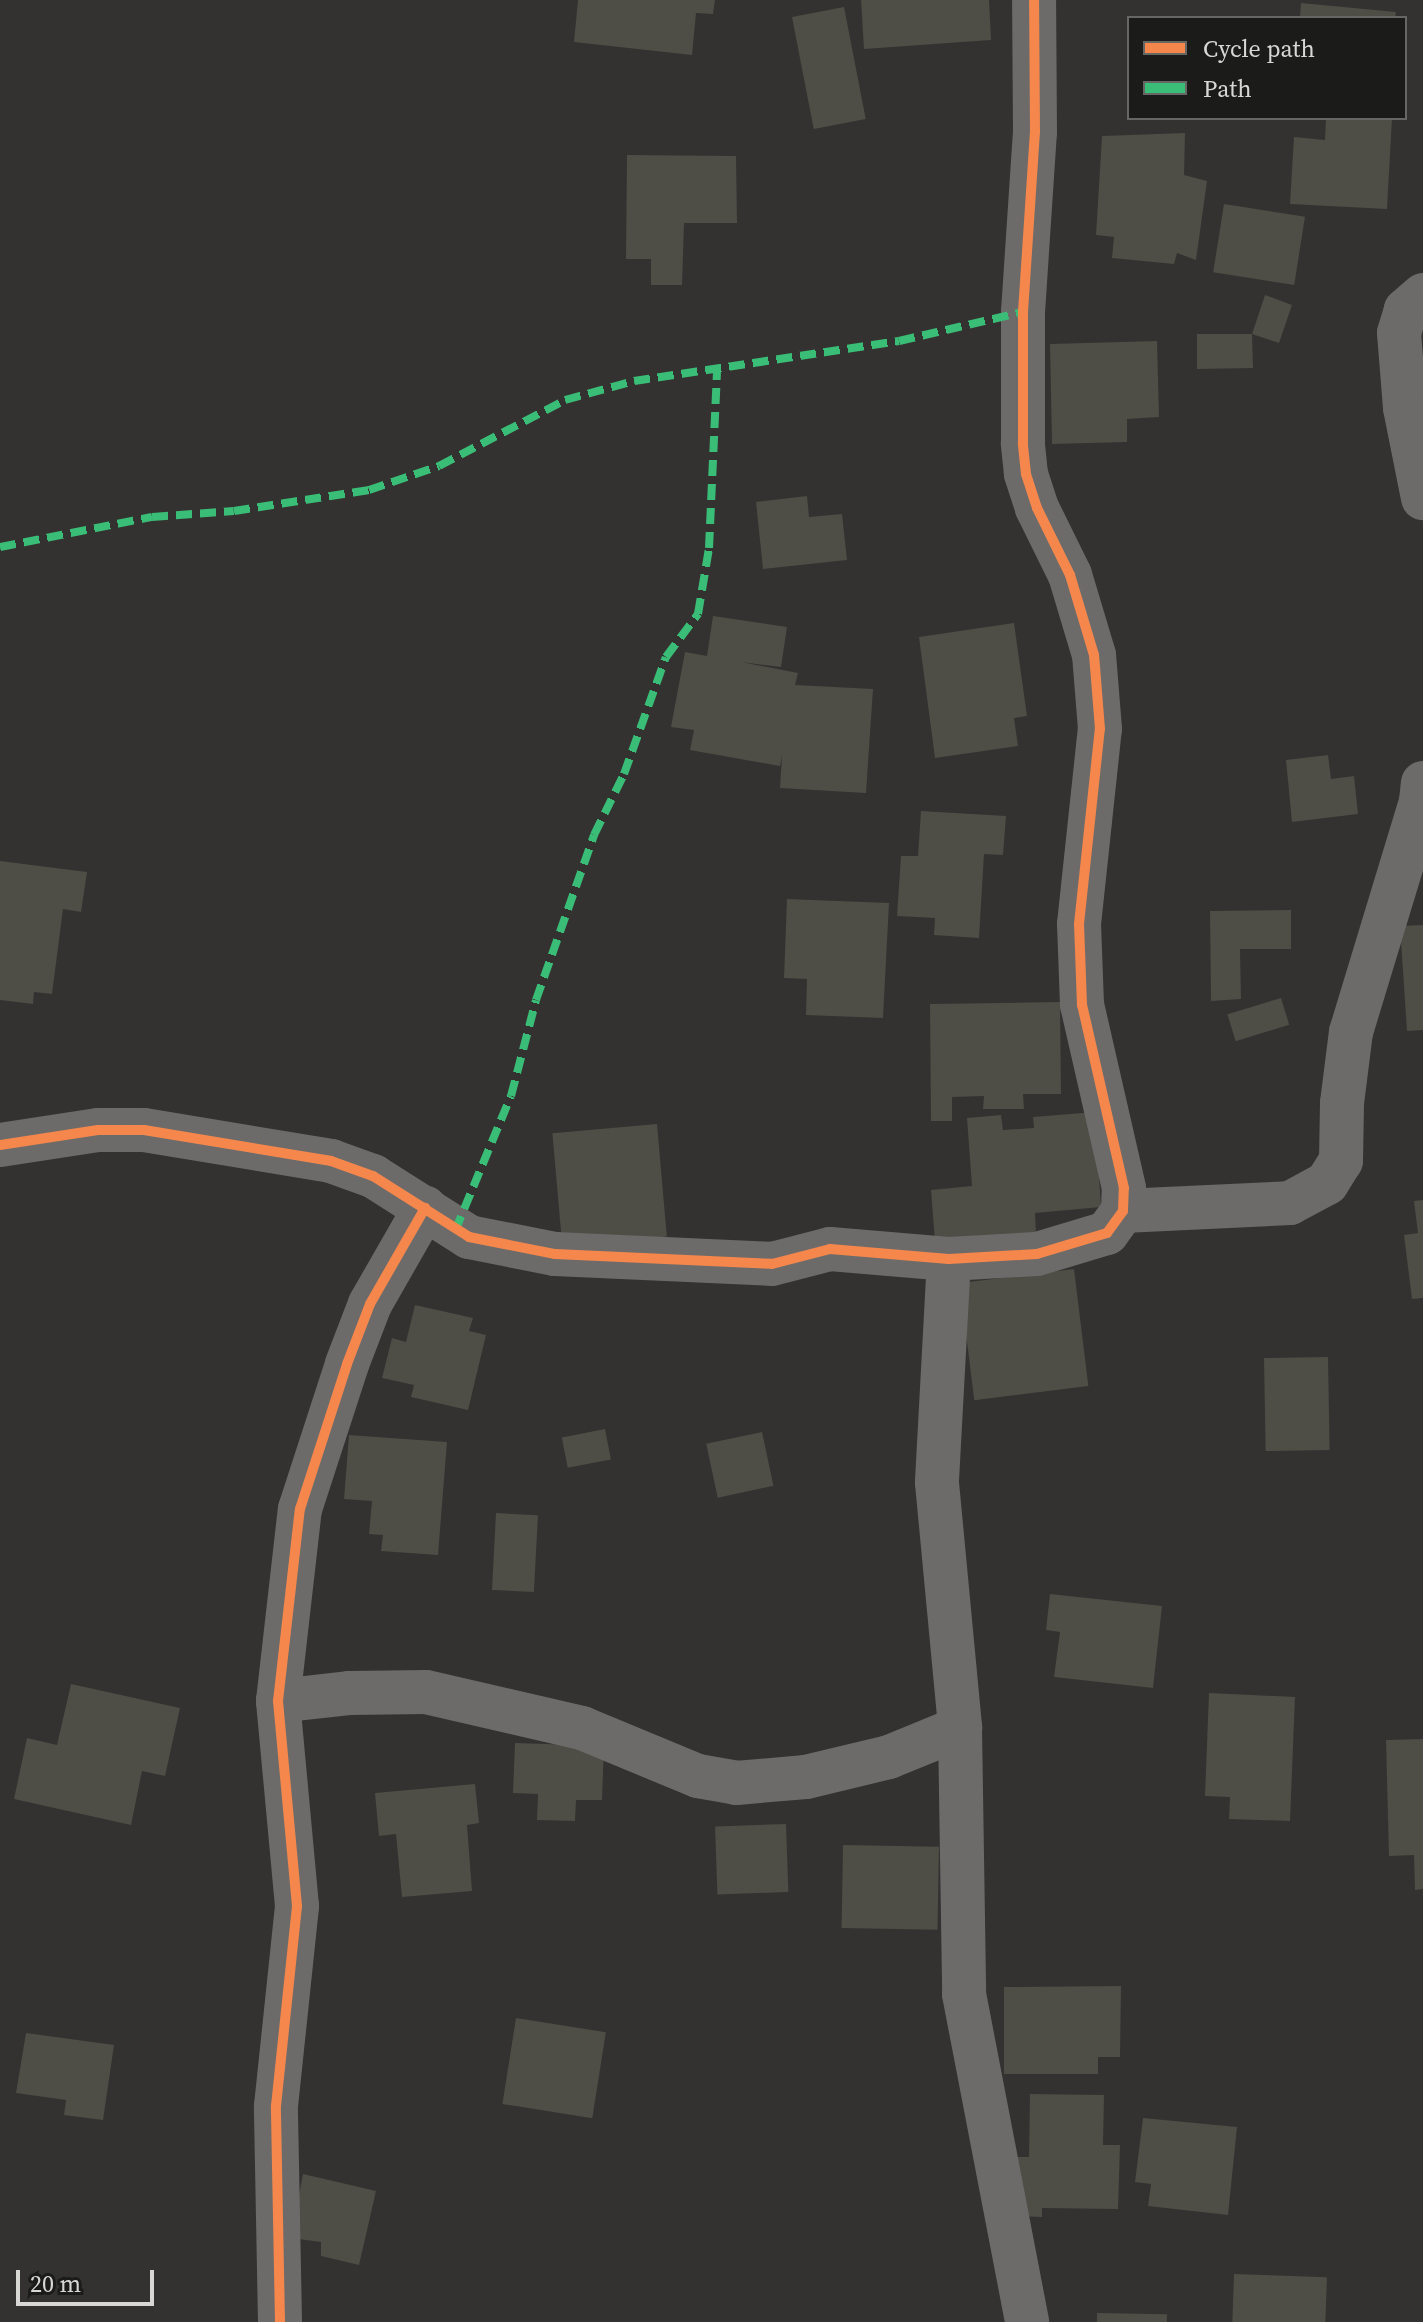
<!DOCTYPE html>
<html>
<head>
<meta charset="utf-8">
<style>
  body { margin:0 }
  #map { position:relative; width:1423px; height:2322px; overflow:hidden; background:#333230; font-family:"Source Serif 4",serif }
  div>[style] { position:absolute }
  .building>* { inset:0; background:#4e4d46; transform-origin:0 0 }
  .minor>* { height:44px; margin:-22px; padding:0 22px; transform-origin:22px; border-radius:22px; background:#6c6b6a }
  .quiet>* { height:8px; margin-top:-4px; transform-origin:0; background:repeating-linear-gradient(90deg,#3abd76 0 16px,transparent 0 24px) }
  .cycleway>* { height:10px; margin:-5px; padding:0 5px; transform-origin:5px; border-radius:5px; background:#f5874c }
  span { translate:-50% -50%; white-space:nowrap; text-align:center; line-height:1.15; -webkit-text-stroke:8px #1b1b19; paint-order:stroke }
  .legend { position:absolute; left:1127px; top:16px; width:280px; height:104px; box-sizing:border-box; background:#1b1b19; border:2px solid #666664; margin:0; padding:10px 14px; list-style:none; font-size:24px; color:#d7d7d4 }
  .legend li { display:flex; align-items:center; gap:16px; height:40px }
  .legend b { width:40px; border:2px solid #666664 }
  .scale { position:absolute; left:16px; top:2270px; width:138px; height:36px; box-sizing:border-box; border:4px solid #d7d7d4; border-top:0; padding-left:10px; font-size:24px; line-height:28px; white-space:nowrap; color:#d7d7d4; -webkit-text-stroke:6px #1b1b19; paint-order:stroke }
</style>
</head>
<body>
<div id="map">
  <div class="building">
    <i style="clip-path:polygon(578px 0,715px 0,713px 14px,696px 13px,692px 55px,574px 42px)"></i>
    <i style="clip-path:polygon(861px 0,989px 0,991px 40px,864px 49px)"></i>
    <i style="clip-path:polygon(1301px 3px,1396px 12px,1395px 18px,1300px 18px)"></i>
    <i style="left:844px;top:7px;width:114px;height:53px;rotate:79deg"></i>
    <i style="clip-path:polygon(1326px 118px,1392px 118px,1387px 209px,1290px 204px,1294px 137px,1325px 140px)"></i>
    <i style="clip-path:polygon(1185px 133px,1184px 175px,1207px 181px,1196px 260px,1177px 253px,1174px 264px,1112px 258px,1114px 237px,1096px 235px,1102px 136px)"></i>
    <i style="clip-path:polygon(627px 155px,736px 156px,737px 223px,684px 223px,682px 285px,651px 285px,651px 259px,626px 259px)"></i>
    <i style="left:1224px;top:204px;width:82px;height:69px;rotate:9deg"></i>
    <i style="clip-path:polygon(1265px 295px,1292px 305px,1279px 343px,1252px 334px,1253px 368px,1197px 369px,1197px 334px,1252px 334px)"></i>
    <i style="clip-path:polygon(1157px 341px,1159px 417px,1127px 419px,1127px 442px,1052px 444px,1050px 344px)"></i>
    <i style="clip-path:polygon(807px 496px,809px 517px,842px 514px,847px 560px,763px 569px,756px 502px)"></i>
    <i style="clip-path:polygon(713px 616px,787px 627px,781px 667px,741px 662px,798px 673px,795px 685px,873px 689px,866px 793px,780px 788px,782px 755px,780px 766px,690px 750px,694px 730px,671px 727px,685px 652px,707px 656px)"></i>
    <i style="clip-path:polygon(1014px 623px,1027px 716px,1014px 718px,1018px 746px,935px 758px,919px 637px)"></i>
    <i style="clip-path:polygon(1328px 755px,1331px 779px,1354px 776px,1358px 814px,1292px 822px,1286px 760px)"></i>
    <i style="clip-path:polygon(921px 811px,1006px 816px,1003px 855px,984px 854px,979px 938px,934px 935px,935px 918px,897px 916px,901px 856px,918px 856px)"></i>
    <i style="clip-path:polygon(0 861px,87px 872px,81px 912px,63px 909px,52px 994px,34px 992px,33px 1004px,0 1000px)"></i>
    <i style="clip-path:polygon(787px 899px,889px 903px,883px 1018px,806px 1015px,807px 979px,784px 978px)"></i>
    <i style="clip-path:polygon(1291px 910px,1291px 949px,1240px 949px,1241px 999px,1211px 1001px,1210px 911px)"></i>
    <i style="clip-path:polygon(1423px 925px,1423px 1030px,1407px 1031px,1400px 926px)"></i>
    <i style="left:1281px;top:998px;width:28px;height:56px;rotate:73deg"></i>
    <i style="clip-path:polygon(1060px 1002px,1061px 1094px,1023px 1094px,1024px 1109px,983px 1109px,984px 1096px,952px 1097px,952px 1121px,931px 1121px,930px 1004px)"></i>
    <i style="clip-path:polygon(1095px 1112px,1101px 1207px,1035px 1213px,1036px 1234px,935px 1242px,931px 1190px,972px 1186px,967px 1118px,1001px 1115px,1003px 1130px,1034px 1128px,1033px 1117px)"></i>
    <i style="left:657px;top:1124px;width:113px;height:105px;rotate:85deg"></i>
    <i style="clip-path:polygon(1423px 1200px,1423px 1298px,1412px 1299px,1404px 1235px,1418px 1233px,1414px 1201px)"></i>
    <i style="left:1074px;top:1269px;width:118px;height:115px;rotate:83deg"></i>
    <i style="clip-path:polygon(415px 1305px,473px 1318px,469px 1331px,486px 1335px,468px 1410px,411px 1397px,414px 1385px,382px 1378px,392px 1338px,406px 1342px)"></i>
    <i style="left:1328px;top:1357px;width:93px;height:64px;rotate:89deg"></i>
    <i style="left:605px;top:1429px;width:31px;height:44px;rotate:79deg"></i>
    <i style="left:762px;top:1432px;width:55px;height:57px;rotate:78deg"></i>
    <i style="clip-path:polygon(349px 1435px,447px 1442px,438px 1555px,381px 1551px,383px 1535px,369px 1534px,372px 1501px,344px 1499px)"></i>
    <i style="left:496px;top:1513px;width:42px;height:77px;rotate:3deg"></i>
    <i style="clip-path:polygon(1050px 1594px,1162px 1606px,1153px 1688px,1054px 1677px,1060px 1632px,1046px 1630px)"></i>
    <i style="clip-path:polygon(71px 1684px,180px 1708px,165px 1776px,142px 1771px,131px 1825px,14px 1799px,27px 1738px,57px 1745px)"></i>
    <i style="clip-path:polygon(1209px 1693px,1295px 1697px,1290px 1821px,1229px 1819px,1230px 1797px,1205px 1796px)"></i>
    <i style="clip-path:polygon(1423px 1739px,1423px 1889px,1415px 1890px,1414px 1855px,1389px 1856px,1386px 1740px)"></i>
    <i style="clip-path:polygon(515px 1743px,604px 1746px,602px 1800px,576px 1800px,575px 1821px,537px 1820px,538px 1794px,513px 1793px)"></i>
    <i style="clip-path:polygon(475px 1784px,479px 1823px,467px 1825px,472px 1891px,402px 1897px,396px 1834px,379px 1836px,375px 1793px)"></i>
    <i style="left:786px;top:1824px;width:68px;height:71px;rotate:88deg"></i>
    <i style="left:843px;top:1845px;width:96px;height:83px;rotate:1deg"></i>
    <i style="clip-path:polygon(1121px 1986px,1120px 2057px,1098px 2057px,1098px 2074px,1004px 2074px,1004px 1987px)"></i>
    <i style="left:516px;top:2018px;width:91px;height:87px;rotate:9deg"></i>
    <i style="clip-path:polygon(26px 2033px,114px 2045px,103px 2120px,64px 2115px,66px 2100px,16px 2093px)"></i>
    <i style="clip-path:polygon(1030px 2094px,1104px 2095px,1103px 2145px,1120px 2145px,1118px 2209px,1042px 2208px,1042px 2217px,1015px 2216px,1017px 2157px,1029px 2157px)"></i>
    <i style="clip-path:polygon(1143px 2118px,1237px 2127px,1228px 2215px,1148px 2206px,1151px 2184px,1135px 2182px)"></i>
    <i style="clip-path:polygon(303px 2174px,376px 2191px,359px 2265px,321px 2256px,321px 2242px,291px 2238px)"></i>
    <i style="left:1234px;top:2274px;width:93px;height:48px;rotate:2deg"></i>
    <i style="left:1097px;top:2313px;width:70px;height:9px;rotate:1deg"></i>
  </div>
  <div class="minor">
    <i style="left:1423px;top:295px;width:23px;rotate:139deg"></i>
    <i style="left:1406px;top:310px;width:24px;rotate:107deg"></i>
    <i style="left:1399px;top:333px;width:75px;rotate:85.4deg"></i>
    <i style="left:1405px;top:408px;width:92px;rotate:78.7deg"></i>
    <i style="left:0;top:1145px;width:99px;rotate:-8.7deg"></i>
    <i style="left:98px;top:1130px;width:46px"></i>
    <i style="left:144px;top:1130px;width:190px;rotate:9.4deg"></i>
    <i style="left:331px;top:1161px;width:45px;rotate:19.7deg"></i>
    <i style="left:373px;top:1176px;width:114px;rotate:32.4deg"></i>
    <i style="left:469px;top:1237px;width:88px;rotate:11.2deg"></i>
    <i style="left:555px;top:1254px;width:217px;rotate:2.6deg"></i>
    <i style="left:772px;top:1264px;width:60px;rotate:-14.5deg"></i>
    <i style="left:830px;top:1249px;width:119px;rotate:4.8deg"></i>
    <i style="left:949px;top:1259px;width:88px;rotate:-3.3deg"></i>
    <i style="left:1037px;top:1254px;width:73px;rotate:-16.7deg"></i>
    <i style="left:1107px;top:1233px;width:27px;rotate:-54deg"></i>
    <i style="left:1123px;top:1211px;width:23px;rotate:-88deg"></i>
    <i style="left:1124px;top:1188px;width:188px;rotate:-102.9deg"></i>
    <i style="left:1082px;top:1005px;width:81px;rotate:-92.1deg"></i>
    <i style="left:1079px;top:924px;width:196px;rotate:-83.9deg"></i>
    <i style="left:1100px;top:729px;width:74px;rotate:-94.6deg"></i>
    <i style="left:1094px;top:655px;width:84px;rotate:-106.7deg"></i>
    <i style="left:1070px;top:575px;width:75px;rotate:-116.2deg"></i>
    <i style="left:1037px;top:508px;width:36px;rotate:-108deg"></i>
    <i style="left:1026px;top:474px;width:31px;rotate:-96deg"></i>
    <i style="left:1023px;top:443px;width:131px;rotate:-90deg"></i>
    <i style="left:1023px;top:312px;width:180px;rotate:-86.2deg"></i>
    <i style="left:1035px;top:132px;width:132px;rotate:-90.4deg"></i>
    <i style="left:1123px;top:1211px;width:167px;rotate:-2.7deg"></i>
    <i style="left:1290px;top:1203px;width:42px;rotate:-28.4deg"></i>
    <i style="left:1327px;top:1183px;width:26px;rotate:-58deg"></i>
    <i style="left:1341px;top:1161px;width:58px;rotate:-89deg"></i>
    <i style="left:1342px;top:1103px;width:72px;rotate:-82.8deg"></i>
    <i style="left:1351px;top:1032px;width:241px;rotate:-73.1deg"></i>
    <i style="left:1421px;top:801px;width:18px;rotate:-84deg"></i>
    <i style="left:949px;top:1259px;width:224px;rotate:93.1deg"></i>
    <i style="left:937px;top:1483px;width:246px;rotate:84.6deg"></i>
    <i style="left:960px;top:1728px;width:266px;rotate:89.1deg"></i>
    <i style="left:964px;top:1994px;width:334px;rotate:79.1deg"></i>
    <i style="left:278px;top:1701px;width:71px;rotate:-6.4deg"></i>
    <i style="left:349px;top:1693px;width:77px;rotate:-0.7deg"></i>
    <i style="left:426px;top:1692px;width:160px;rotate:13deg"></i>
    <i style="left:582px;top:1728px;width:126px;rotate:22.5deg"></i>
    <i style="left:698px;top:1776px;width:39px;rotate:10deg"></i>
    <i style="left:736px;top:1783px;width:70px;rotate:-4.9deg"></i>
    <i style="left:806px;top:1777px;width:85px;rotate:-13.5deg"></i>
    <i style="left:889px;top:1757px;width:77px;rotate:-22.2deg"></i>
    <i style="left:280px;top:2322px;width:216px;rotate:-91.1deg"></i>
    <i style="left:276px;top:2106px;width:201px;rotate:-84deg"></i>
    <i style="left:297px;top:1906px;width:206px;rotate:-95.3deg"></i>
    <i style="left:278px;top:1701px;width:193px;rotate:-83.5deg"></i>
    <i style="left:300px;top:1509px;width:152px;rotate:-72deg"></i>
    <i style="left:347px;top:1364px;width:64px;rotate:-69deg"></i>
    <i style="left:370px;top:1304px;width:111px;rotate:-60.2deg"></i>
  </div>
  <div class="quiet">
    <i style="left:0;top:547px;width:155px;rotate:-11.2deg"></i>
    <i style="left:152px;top:517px;width:82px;rotate:-4.2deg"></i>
    <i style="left:234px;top:511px;width:137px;rotate:-8.8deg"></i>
    <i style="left:369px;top:490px;width:74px;rotate:-18.9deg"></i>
    <i style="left:439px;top:466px;width:142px;rotate:-27.6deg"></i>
    <i style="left:565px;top:400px;width:72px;rotate:-15.4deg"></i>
    <i style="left:634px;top:381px;width:268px;rotate:-8.6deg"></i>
    <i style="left:899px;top:341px;width:127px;rotate:-13.2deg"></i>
    <i style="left:455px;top:1231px;width:146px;rotate:-67.5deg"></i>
    <i style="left:511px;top:1096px;width:99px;rotate:-75.4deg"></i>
    <i style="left:536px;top:1000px;width:175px;rotate:-70.6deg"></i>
    <i style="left:594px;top:835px;width:68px;rotate:-63.8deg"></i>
    <i style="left:624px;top:774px;width:124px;rotate:-70.3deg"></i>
    <i style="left:666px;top:657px;width:54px;rotate:-53.3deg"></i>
    <i style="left:698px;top:614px;width:67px;rotate:-80.5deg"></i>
    <i style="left:709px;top:548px;width:177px;rotate:-87.4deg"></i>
  </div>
  <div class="cycleway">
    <i style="left:0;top:1145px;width:99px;rotate:-8.7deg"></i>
    <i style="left:98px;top:1130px;width:46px"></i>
    <i style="left:144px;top:1130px;width:190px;rotate:9.4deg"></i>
    <i style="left:331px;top:1161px;width:45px;rotate:19.7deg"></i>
    <i style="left:373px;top:1176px;width:114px;rotate:32.4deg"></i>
    <i style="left:469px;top:1237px;width:88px;rotate:11.2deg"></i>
    <i style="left:555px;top:1254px;width:217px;rotate:2.6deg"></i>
    <i style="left:772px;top:1264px;width:60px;rotate:-14.5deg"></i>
    <i style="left:830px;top:1249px;width:119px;rotate:4.8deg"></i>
    <i style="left:949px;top:1259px;width:88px;rotate:-3.3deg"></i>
    <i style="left:1037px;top:1254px;width:73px;rotate:-16.7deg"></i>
    <i style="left:1107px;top:1233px;width:27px;rotate:-54deg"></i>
    <i style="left:1123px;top:1211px;width:23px;rotate:-88deg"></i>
    <i style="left:1124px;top:1188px;width:188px;rotate:-102.9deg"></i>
    <i style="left:1082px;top:1005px;width:81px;rotate:-92.1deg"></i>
    <i style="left:1079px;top:924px;width:196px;rotate:-83.9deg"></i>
    <i style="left:1100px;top:729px;width:74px;rotate:-94.6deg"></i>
    <i style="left:1094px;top:655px;width:84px;rotate:-106.7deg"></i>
    <i style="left:1070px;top:575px;width:75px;rotate:-116.2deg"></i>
    <i style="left:1037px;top:508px;width:36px;rotate:-108deg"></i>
    <i style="left:1026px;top:474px;width:31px;rotate:-96deg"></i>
    <i style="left:1023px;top:443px;width:131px;rotate:-90deg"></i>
    <i style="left:1023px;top:312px;width:180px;rotate:-86.2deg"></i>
    <i style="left:1035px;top:132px;width:132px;rotate:-90.4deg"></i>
    <i style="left:280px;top:2322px;width:216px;rotate:-91.1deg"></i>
    <i style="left:276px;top:2106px;width:201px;rotate:-84deg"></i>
    <i style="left:297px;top:1906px;width:206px;rotate:-95.3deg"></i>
    <i style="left:278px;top:1701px;width:193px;rotate:-83.5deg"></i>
    <i style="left:300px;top:1509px;width:152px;rotate:-72deg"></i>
    <i style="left:347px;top:1364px;width:64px;rotate:-69deg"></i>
    <i style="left:370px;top:1304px;width:111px;rotate:-60.2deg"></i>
  </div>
  <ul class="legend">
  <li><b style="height:10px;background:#f5874c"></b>Cycle path</li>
  <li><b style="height:10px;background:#3abd76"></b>Path</li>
  </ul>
  <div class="scale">20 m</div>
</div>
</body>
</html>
